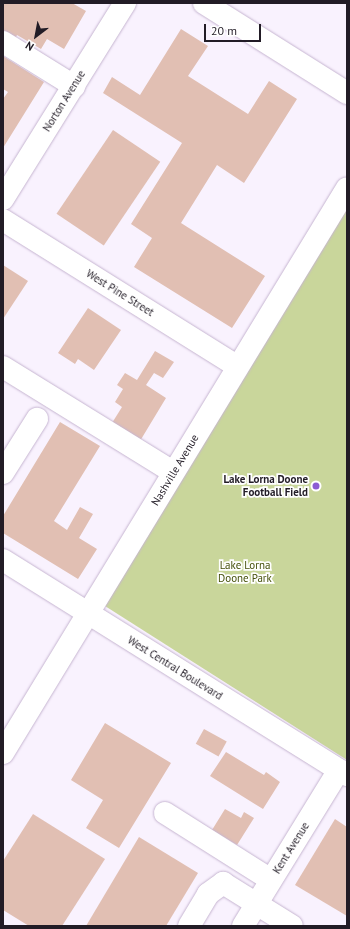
<!DOCTYPE html>
<html>
<head>
<meta charset="utf-8">
<style>
  body { margin:0 }
  #map { position:relative; width:350px; height:929px; overflow:hidden; background:#f9f2fe; font-family:"PT Sans",sans-serif }
  div>[style] { position:absolute }
  .green>* { inset:0; background:#c9d69b }
  .building>* { inset:0; background:#e1bfb3; transform-origin:0 0 }
  .roads { filter:drop-shadow(0 0 1px #c6b5d1) drop-shadow(0 0 1px #c6b5d1) }
  .minor>* { height:22px; margin:-11px; padding:0 11px; transform-origin:11px; border-radius:11px; background:#fff }
  .dots>* { width:11px; height:11px; translate:-50% -50%; box-sizing:border-box; border:2px solid #fff; border-radius:50% }
  span { translate:-50% -50%; white-space:nowrap; text-align:center; line-height:1.15; -webkit-text-stroke:3.5px #fff; paint-order:stroke }
  .street-label { font-size:11px; color:#221c26 }
  .poi-label { font-size:11px; color:#221c26; font-weight:700 }
  .right { translate:-100% -50%; text-align:right }
  .park-label { font-size:11px; color:#47520d }
  .frame { position:absolute; inset:0; border:4px solid #221c26; pointer-events:none }
  .north { position:absolute; left:16px; top:16px; width:40px; height:40px; -webkit-text-stroke:3px #fff; paint-order:stroke; rotate:212deg; font-size:11px; font-weight:700; line-height:16px; text-align:center; color:#221c26 }
  .north::after { content:''; display:block; margin:auto; width:14px; height:18px; background:#221c26; clip-path:polygon(50% 0,100% 100%,50% 72%,0 100%) }
  .scale { position:absolute; left:204px; top:24px; width:57px; height:18px; box-sizing:border-box; border:2px solid #221c26; border-top:0; padding-left:5px; font-size:12px; line-height:14px; white-space:nowrap; color:#221c26; -webkit-text-stroke:3px #fff; paint-order:stroke }
</style>
</head>
<body>
<div id="map">
  <div class="green">
    <i style="clip-path:polygon(347px 206px,347px 760px,105px 606px)"></i>
  </div>
  <div class="building">
    <i style="clip-path:polygon(3px 3px,72px 3px,86px 11px,64px 49px,47px 39px,41px 49px,17px 35px,16px 37px,3px 30px)"></i>
    <i style="clip-path:polygon(181px 29px,208px 46px,188px 76px,248px 114px,269px 81px,297px 99px,244px 183px,217px 165px,181px 223px,265px 276px,232px 328px,134px 267px,152px 238px,131px 224px,182px 143px,103px 93px,112px 77px,140px 95px)"></i>
    <i style="clip-path:polygon(3px 56px,44px 82px,3px 148px,3px 99px,8px 92px,3px 89px)"></i>
    <i style="left:113px;top:130px;width:57px;height:101px;rotate:34deg"></i>
    <i style="clip-path:polygon(3px 265px,28px 281px,3px 319px)"></i>
    <i style="clip-path:polygon(88px 308px,121px 330px,94px 370px,78px 359px,75px 364px,58px 353px)"></i>
    <i style="clip-path:polygon(155px 351px,174px 362px,163px 378px,154px 373px,146px 385px,166px 398px,140px 441px,112px 423px,122px 407px,115px 402px,123px 389px,117px 385px,125px 373px,137px 380px)"></i>
    <i style="clip-path:polygon(60px 422px,100px 446px,54px 521px,67px 530px,80px 507px,93px 514px,79px 538px,97px 549px,78px 579px,3px 533px,3px 516px)"></i>
    <i style="clip-path:polygon(105px 723px,171px 763px,119px 848px,86px 828px,103px 800px,71px 780px)"></i>
    <i style="left:204px;top:729px;width:26px;height:17px;rotate:29deg"></i>
    <i style="clip-path:polygon(226px 752px,264px 775px,266px 772px,280px 782px,263px 809px,210px 776px)"></i>
    <i style="clip-path:polygon(225px 809px,241px 818px,244px 812px,254px 818px,237px 845px,212px 830px)"></i>
    <i style="clip-path:polygon(33px 814px,105px 859px,62px 926px,29px 926px,3px 910px,3px 861px)"></i>
    <i style="clip-path:polygon(335px 819px,347px 827px,347px 916px,295px 885px)"></i>
    <i style="clip-path:polygon(139px 837px,198px 873px,166px 926px,86px 926px)"></i>
  </div>
  <div class="roads">
    <div class="minor">
      <i style="left:204px;top:3px;width:169px;rotate:32.2deg"></i>
      <i style="left:3px;top:42px;width:84px;rotate:31.8deg"></i>
      <i style="left:3px;top:199px;width:231px;rotate:-58.1deg"></i>
      <i style="left:3px;top:220px;width:276px;rotate:32deg"></i>
      <i style="left:3px;top:367px;width:200px;rotate:31.7deg"></i>
      <i style="left:3px;top:473px;width:64px;rotate:-57.8deg"></i>
      <i style="left:3px;top:560px;width:406px;rotate:32deg"></i>
      <i style="left:3px;top:753px;width:661px;rotate:-58.66deg"></i>
      <i style="left:165px;top:813px;width:125px;rotate:32.3deg"></i>
      <i style="left:189px;top:926px;width:37px;rotate:-59deg"></i>
      <i style="left:208px;top:894px;width:19px;rotate:-36deg"></i>
      <i style="left:223px;top:883px;width:81px;rotate:31.9deg"></i>
      <i style="left:243px;top:926px;width:183px;rotate:-58.4deg"></i>
    </div>
  </div>
  <div class="dots">
    <i style="left:316px;top:486px;background:#8c5bd4"></i>
  </div>
  <div class="street-label">
    <span style="left:64px;top:101px;rotate:-58deg">Norton Avenue</span>
    <span style="left:120px;top:293px;rotate:32deg">West Pine Street</span>
    <span style="left:175px;top:470px;rotate:-59deg">Nashville Avenue</span>
    <span style="left:175px;top:668px;rotate:32deg">West Central Boulevard</span>
    <span style="left:291px;top:848px;rotate:-58deg">Kent Avenue</span>
  </div>
  <div class="poi-label">
    <span class="right" style="left:308px;top:486px">Lake Lorna Doone<br>Football Field</span>
  </div>
  <div class="park-label">
    <span style="left:245px;top:572px">Lake Lorna<br>Doone Park</span>
  </div>
  <div class="frame"></div>
  <div class="north">N</div>
  <div class="scale">20 m</div>
</div>
</body>
</html>
